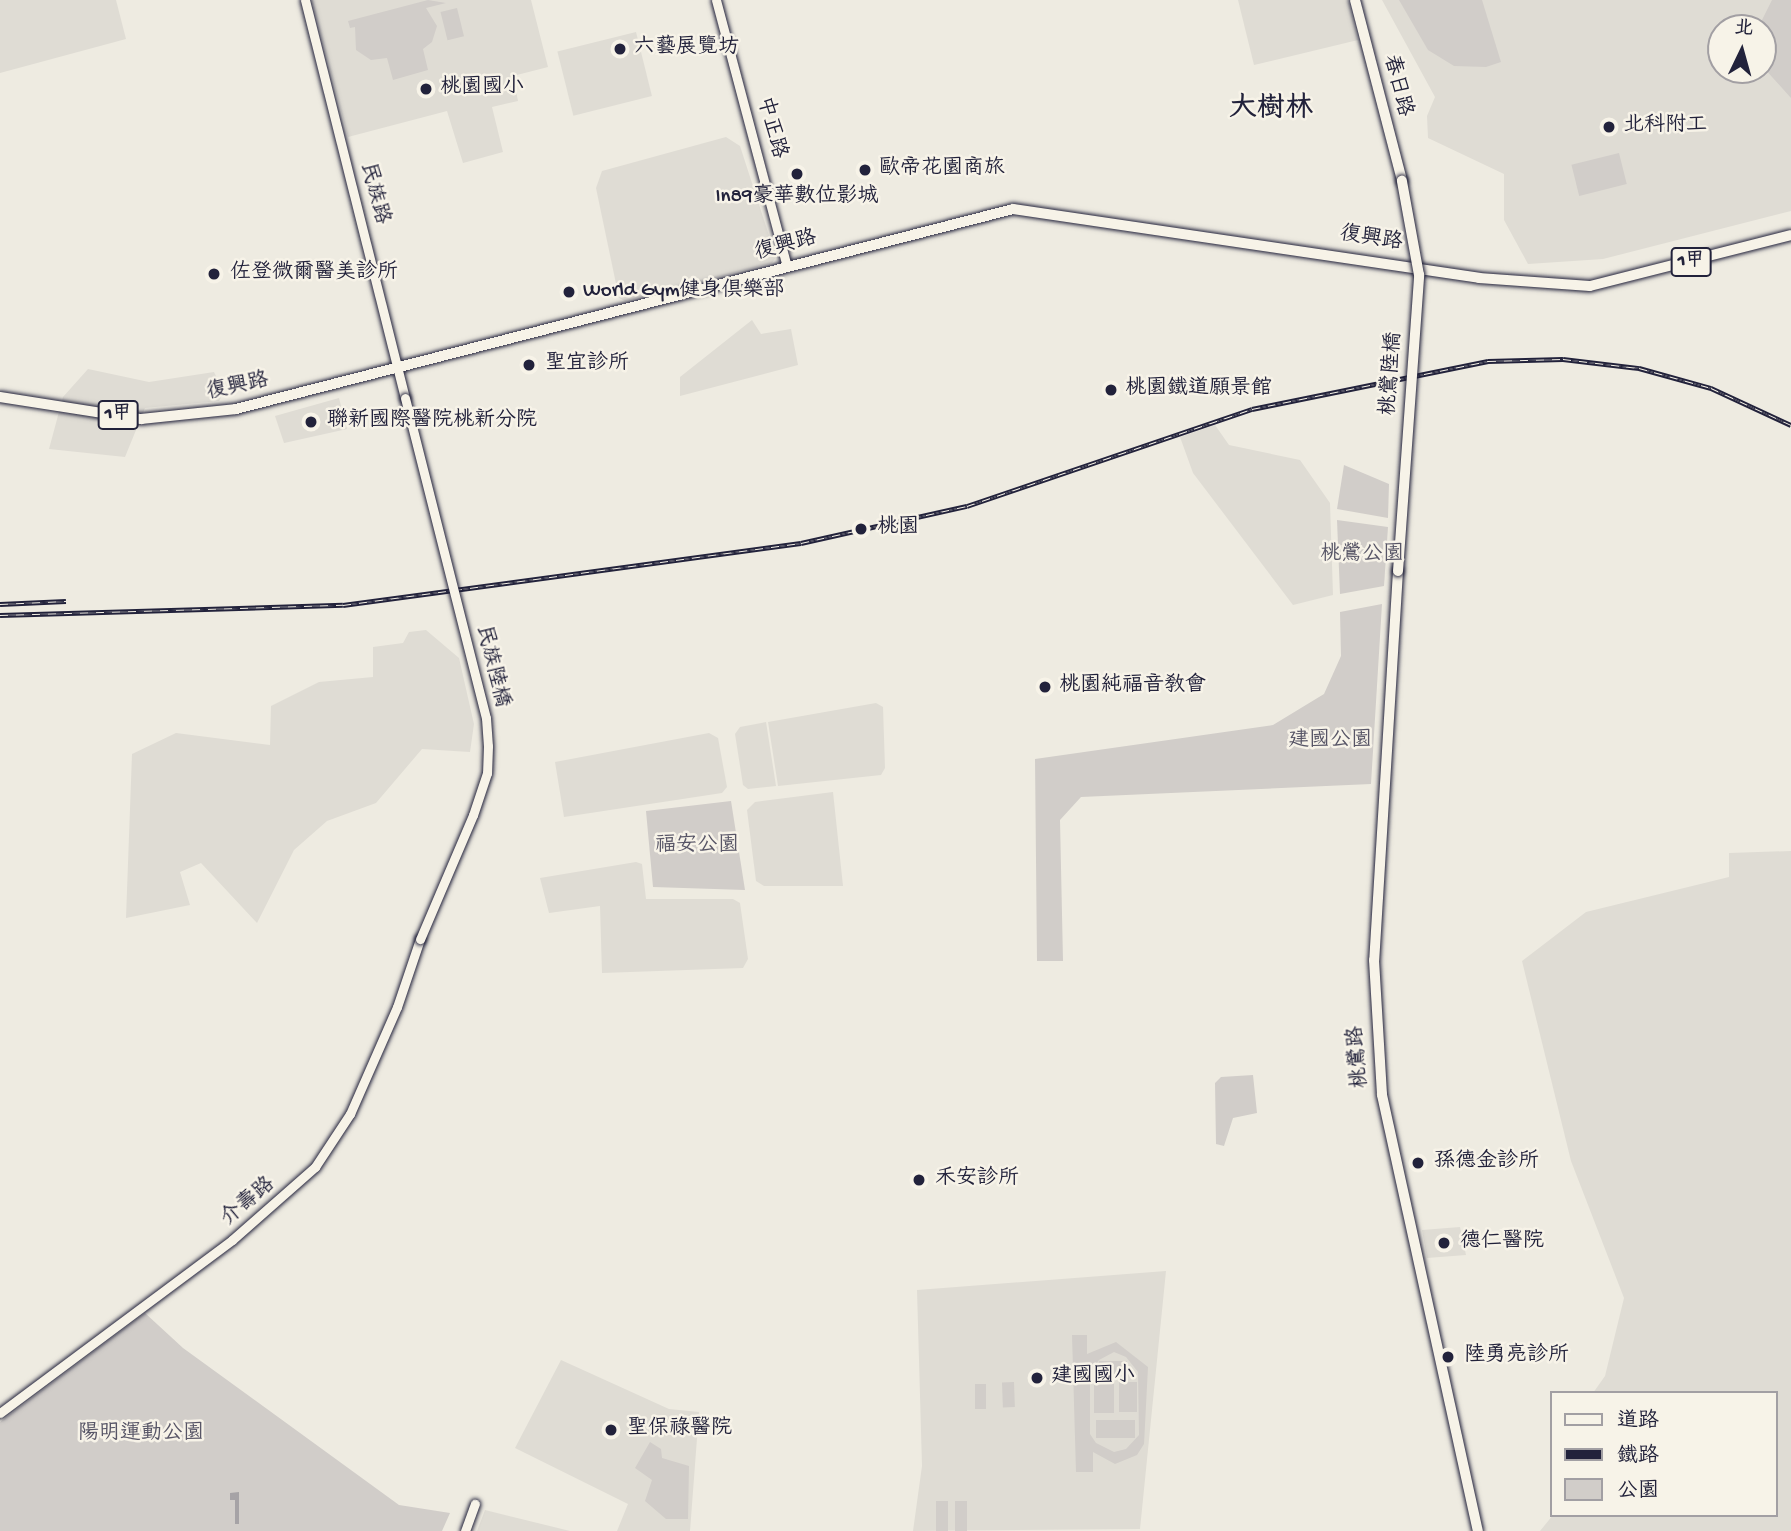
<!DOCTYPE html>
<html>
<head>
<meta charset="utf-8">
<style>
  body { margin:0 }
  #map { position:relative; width:1791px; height:1531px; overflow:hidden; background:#eeebe1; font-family:"Gochi Hand","LXGW WenKai TC",sans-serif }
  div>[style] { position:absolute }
  .built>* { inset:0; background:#dfdcd4; transform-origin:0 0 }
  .green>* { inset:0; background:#d1cdc9; transform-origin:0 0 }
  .water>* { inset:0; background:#a6a3a6 }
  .roads { filter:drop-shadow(0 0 2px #22223b) drop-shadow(0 0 2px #22223b) }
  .minor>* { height:9px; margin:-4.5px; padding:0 4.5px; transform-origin:4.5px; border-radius:4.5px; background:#f7f3e8 }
  .major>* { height:10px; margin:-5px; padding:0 5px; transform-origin:5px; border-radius:5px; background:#f7f3e8 }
  .rail>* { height:5px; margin-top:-2.5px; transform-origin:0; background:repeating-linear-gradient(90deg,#f7f3e8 0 8px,#22223b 0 16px); box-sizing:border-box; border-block:2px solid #22223b }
  .bridges { filter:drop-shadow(0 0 2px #22223b) drop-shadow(0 0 2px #22223b) }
  .minor-bridge>* { height:9px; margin:-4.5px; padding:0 4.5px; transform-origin:4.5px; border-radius:4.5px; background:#f7f3e8 }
  .major-bridge>* { height:10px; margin:-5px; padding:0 5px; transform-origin:5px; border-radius:5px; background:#f7f3e8 }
  .dots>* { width:19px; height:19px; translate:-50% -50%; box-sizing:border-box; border:4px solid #f7f3e8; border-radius:50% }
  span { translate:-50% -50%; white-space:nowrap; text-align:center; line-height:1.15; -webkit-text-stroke:5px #f7f3e8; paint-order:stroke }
  .shield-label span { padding:2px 5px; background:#f7f3e8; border:2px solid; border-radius:5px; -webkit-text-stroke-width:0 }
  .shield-label { font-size:19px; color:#22223b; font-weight:700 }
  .poi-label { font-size:21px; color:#22223b }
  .left { translate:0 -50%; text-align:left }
  .street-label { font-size:21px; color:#22223b }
  .park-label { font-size:21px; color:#575566 }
  .district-label { font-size:28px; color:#22223b; font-weight:700 }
  .legend { position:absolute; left:1550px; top:1391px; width:228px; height:126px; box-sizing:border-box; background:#f7f3e8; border:2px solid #a29fa3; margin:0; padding:9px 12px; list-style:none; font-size:21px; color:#22223b }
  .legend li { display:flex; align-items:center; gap:14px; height:35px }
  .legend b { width:35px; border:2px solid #a29fa3 }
  .north { position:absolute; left:1707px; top:14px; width:70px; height:70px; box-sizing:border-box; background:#f7f3e8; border:2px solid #a29fa3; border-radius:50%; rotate:5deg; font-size:19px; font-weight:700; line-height:28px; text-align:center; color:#22223b }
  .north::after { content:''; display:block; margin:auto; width:24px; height:32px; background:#22223b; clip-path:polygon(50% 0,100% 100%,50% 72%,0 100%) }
</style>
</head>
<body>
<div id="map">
  <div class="built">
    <i style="clip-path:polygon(0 0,116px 0,126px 39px,0 73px)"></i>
    <i style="clip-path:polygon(312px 0,531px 0,548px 67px,513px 76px,518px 101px,492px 107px,503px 152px,463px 163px,447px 111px,348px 137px)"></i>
    <i style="clip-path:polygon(1238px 0,1348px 0,1358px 40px,1254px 65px)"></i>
    <i style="clip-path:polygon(evenodd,1382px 0,1791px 0,1791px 211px,1603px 259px,1528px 264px,1504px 220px,1504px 174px,1428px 138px,1427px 116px,1435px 97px,1382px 0,1721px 28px,1763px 28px,1763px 70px,1721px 70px,1721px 28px)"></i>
    <i style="left:636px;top:32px;width:66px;height:81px;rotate:76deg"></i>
    <i style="clip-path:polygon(726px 137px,740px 146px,776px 257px,772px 263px,625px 301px,619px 298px,596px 188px,602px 171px)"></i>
    <i style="clip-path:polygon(752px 320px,761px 334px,791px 329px,798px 365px,680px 396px,680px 377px)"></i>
    <i style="clip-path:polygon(88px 369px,149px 382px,214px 372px,224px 392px,219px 401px,145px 408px,125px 457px,49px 449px,63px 397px)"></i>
    <i style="clip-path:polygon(339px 398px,347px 429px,284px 443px,275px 416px)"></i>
    <i style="clip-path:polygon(1215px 425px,1229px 445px,1300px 460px,1330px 503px,1333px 595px,1293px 605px,1193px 473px,1180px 437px)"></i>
    <i style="clip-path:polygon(426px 630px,459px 658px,474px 724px,470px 752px,422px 749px,376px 803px,327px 821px,294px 850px,257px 923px,201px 863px,180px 872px,190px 905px,126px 918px,132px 754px,176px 733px,270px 745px,271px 706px,319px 682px,373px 677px,373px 647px,403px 643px,409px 632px)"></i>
    <i style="clip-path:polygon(876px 703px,883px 707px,885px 768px,881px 775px,778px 786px,768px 722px)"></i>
    <i style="clip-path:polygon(766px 722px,776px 786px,748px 789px,743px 785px,735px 734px,740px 727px)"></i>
    <i style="clip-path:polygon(709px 733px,718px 738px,727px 787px,722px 793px,564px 817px,555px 762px)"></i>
    <i style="clip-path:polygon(833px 792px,843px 886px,764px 886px,756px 881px,747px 810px,755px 802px)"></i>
    <i style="clip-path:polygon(1791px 851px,1791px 1531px,1540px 1531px,1553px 1515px,1775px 1515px,1775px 1393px,1593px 1393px,1605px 1376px,1624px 1298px,1571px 1161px,1522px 961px,1586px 912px,1729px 877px,1729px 853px)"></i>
    <i style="clip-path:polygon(636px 862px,642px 864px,646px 899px,733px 899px,740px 903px,748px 959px,743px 968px,602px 973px,600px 906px,549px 913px,540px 878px)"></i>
    <i style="clip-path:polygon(1460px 1227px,1466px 1255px,1427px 1258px,1422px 1230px)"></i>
    <i style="clip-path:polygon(1166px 1271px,1140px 1529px,913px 1531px,922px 1466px,917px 1290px)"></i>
    <i style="clip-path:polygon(561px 1360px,669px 1409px,699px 1412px,690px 1531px,617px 1531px,628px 1504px,515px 1448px)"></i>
    <i style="clip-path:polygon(485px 1510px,570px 1531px,477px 1531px)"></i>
  </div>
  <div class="green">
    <i style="clip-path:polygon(428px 0,446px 3px,426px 8px,437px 26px,432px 42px,423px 49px,428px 70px,393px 80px,387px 58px,371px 60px,356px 50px,355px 27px,350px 28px,348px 21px)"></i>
    <i style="clip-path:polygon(1399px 0,1482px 0,1501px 62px,1486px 67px,1454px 66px,1428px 50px)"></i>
    <i style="clip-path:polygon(1772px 0,1791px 0,1791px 98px,1763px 67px,1763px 28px,1758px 28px)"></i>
    <i style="left:457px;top:8px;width:29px;height:17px;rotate:76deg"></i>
    <i style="left:1619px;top:153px;width:32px;height:49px;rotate:76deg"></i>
    <i style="clip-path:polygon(1344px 465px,1389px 484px,1388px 518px,1337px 509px)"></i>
    <i style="clip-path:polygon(1337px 520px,1388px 527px,1384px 586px,1340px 594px)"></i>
    <i style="clip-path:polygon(1382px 604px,1371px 784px,1081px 797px,1060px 820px,1063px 961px,1037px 961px,1035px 759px,1273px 725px,1324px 694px,1341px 656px,1340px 612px)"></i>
    <i style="clip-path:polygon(731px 801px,745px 890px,653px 887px,646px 811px)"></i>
    <i style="clip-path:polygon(1253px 1075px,1257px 1113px,1233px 1118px,1224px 1146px,1216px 1144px,1215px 1083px,1221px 1077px)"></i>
    <i style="clip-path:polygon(145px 1313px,183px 1348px,399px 1505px,450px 1513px,442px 1531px,0 1531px,0 1422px)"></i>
    <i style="clip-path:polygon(evenodd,1072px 1335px,1087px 1335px,1087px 1354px,1116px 1342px,1148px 1367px,1144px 1444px,1137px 1455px,1115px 1464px,1093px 1452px,1093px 1472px,1076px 1472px,1072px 1335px,1114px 1352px,1126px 1357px,1138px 1372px,1139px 1435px,1126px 1449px,1114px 1452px,1096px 1443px,1090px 1434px,1090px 1372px,1099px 1360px,1114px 1352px)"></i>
    <i style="left:1099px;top:1361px;width:28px;height:13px"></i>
    <i style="left:1094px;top:1381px;width:20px;height:32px"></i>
    <i style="left:1014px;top:1382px;width:25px;height:12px;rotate:88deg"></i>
    <i style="left:1119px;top:1382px;width:18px;height:30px"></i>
    <i style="left:975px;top:1384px;width:11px;height:25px"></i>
    <i style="left:1096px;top:1420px;width:39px;height:18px"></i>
    <i style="clip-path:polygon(650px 1442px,661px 1449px,662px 1458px,689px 1466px,688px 1519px,666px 1519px,645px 1501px,652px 1480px,635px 1468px)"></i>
    <i style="left:948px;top:1501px;width:30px;height:12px;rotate:90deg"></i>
    <i style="left:967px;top:1501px;width:30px;height:12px;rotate:90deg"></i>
  </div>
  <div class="water">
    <i style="clip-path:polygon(239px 1492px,239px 1524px,235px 1524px,235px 1500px,230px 1500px,230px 1493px)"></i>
  </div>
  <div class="roads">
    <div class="minor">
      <i style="left:305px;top:0;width:410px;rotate:75.9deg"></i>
      <i style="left:716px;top:0;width:275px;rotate:75.1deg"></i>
      <i style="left:0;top:1413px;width:289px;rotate:-36.7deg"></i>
      <i style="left:232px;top:1240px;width:111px;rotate:-41.3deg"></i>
      <i style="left:315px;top:1167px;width:64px;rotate:-56.6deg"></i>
      <i style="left:350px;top:1114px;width:117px;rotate:-66.3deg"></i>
      <i style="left:397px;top:1007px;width:72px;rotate:-71.3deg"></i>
      <i style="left:465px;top:1531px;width:29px;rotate:-70deg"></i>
    </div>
    <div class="major">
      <i style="left:1355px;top:0;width:187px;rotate:75.4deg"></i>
      <i style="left:0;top:397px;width:143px;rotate:8.9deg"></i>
      <i style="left:141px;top:419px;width:96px;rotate:-6deg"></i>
      <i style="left:236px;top:409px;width:802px;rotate:-14.43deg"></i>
      <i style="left:1013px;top:209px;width:471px;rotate:8.4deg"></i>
      <i style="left:1479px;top:278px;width:111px;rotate:4.1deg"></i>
      <i style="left:1590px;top:286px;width:207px;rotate:-14.2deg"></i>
      <i style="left:1398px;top:571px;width:390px;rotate:93.5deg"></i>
      <i style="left:1374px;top:960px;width:135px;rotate:86.6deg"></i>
      <i style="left:1382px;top:1095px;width:446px;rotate:77.6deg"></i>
    </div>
  </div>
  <div class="rail">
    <i style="left:0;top:604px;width:66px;rotate:-2.6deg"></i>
    <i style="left:0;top:615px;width:343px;rotate:-1.7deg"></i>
    <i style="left:343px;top:605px;width:462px;rotate:-7.7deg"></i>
    <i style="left:801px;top:543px;width:170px;rotate:-12.6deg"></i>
    <i style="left:967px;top:506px;width:301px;rotate:-18.8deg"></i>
    <i style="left:1252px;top:409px;width:241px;rotate:-11.5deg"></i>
    <i style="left:1488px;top:361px;width:75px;rotate:-1.5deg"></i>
    <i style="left:1563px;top:359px;width:77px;rotate:6.8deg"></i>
    <i style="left:1639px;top:368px;width:75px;rotate:15.5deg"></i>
    <i style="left:1711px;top:388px;width:88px;rotate:24.8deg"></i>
  </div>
  <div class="bridges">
    <div class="minor-bridge">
      <i style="left:405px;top:398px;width:330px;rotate:75.8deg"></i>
      <i style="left:486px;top:718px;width:28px;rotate:86deg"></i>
      <i style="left:488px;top:746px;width:27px;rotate:92deg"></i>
      <i style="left:487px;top:773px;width:44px;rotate:108.4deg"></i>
      <i style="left:473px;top:815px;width:135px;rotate:113.1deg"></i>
    </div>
    <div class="major-bridge">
      <i style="left:1398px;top:571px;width:297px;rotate:-85.9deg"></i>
      <i style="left:1419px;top:275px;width:96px;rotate:-100.3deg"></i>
    </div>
  </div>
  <div class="dots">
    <i style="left:620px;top:49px;background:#22223b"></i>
    <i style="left:426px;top:89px;background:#22223b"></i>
    <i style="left:1609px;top:127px;background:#22223b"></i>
    <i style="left:865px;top:170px;background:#22223b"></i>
    <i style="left:797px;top:174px;background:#22223b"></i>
    <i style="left:214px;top:274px;background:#22223b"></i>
    <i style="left:569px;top:292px;background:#22223b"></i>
    <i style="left:529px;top:365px;background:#22223b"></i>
    <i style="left:1111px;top:390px;background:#22223b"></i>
    <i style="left:311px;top:422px;background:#22223b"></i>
    <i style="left:861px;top:529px;background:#22223b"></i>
    <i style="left:1045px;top:687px;background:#22223b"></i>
    <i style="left:1418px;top:1163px;background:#22223b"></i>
    <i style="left:919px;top:1180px;background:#22223b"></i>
    <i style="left:1444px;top:1243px;background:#22223b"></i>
    <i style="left:1448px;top:1357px;background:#22223b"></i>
    <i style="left:1037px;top:1378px;background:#22223b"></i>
    <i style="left:611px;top:1430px;background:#22223b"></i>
  </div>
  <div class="shield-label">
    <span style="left:1691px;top:262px">1甲</span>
    <span style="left:118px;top:415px">1甲</span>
  </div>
  <div class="poi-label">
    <span class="left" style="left:634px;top:49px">六藝展覽坊</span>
    <span class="left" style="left:440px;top:89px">桃園國小</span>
    <span class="left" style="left:1623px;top:127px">北科附工</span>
    <span class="left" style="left:879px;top:170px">歐帝花園商旅</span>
    <span style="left:797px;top:198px">In89豪華數位影城</span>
    <span class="left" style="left:230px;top:274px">佐登微爾醫美診所</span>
    <span class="left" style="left:583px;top:292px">World Gym健身俱樂部</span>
    <span class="left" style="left:545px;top:365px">聖宜診所</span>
    <span class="left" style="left:1125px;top:390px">桃園鐵道願景館</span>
    <span class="left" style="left:327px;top:422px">聯新國際醫院桃新分院</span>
    <span class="left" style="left:877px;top:529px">桃園</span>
    <span class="left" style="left:1059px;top:687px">桃園純福音教會</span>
    <span class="left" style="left:1434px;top:1163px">孫德金診所</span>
    <span class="left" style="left:935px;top:1180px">禾安診所</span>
    <span class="left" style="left:1460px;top:1243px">德仁醫院</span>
    <span class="left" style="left:1464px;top:1357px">陸勇亮診所</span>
    <span class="left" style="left:1051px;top:1378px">建國國小</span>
    <span class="left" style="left:627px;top:1430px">聖保祿醫院</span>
  </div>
  <div class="street-label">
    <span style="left:1396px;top:86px;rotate:76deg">春日路</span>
    <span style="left:770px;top:128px;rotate:75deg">中正路</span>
    <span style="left:373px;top:194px;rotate:75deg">民族路</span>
    <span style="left:1371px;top:240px;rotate:9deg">復興路</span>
    <span style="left:786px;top:247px;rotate:-15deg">復興路</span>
    <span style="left:1393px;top:374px;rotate:-86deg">桃鶯陸橋</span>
    <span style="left:238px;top:388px;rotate:-12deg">復興路</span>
    <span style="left:491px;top:667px;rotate:76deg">民族陸橋</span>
    <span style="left:1360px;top:1057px;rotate:-95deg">桃鶯路</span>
    <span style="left:249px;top:1203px;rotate:-40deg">介壽路</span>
  </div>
  <div class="park-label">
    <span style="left:1362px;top:556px">桃鶯公園</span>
    <span style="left:1330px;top:742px">建國公園</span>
    <span style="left:697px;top:847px">福安公園</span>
    <span style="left:141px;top:1435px">陽明運動公園</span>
  </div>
  <div class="district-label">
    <span style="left:1271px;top:110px">大樹林</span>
  </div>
  <ul class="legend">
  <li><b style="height:9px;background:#f7f3e8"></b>道路</li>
  <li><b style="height:9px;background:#22223b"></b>鐵路</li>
  <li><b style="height:19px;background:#d1cdc9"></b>公園</li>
  </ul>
  <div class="north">北</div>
</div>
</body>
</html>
